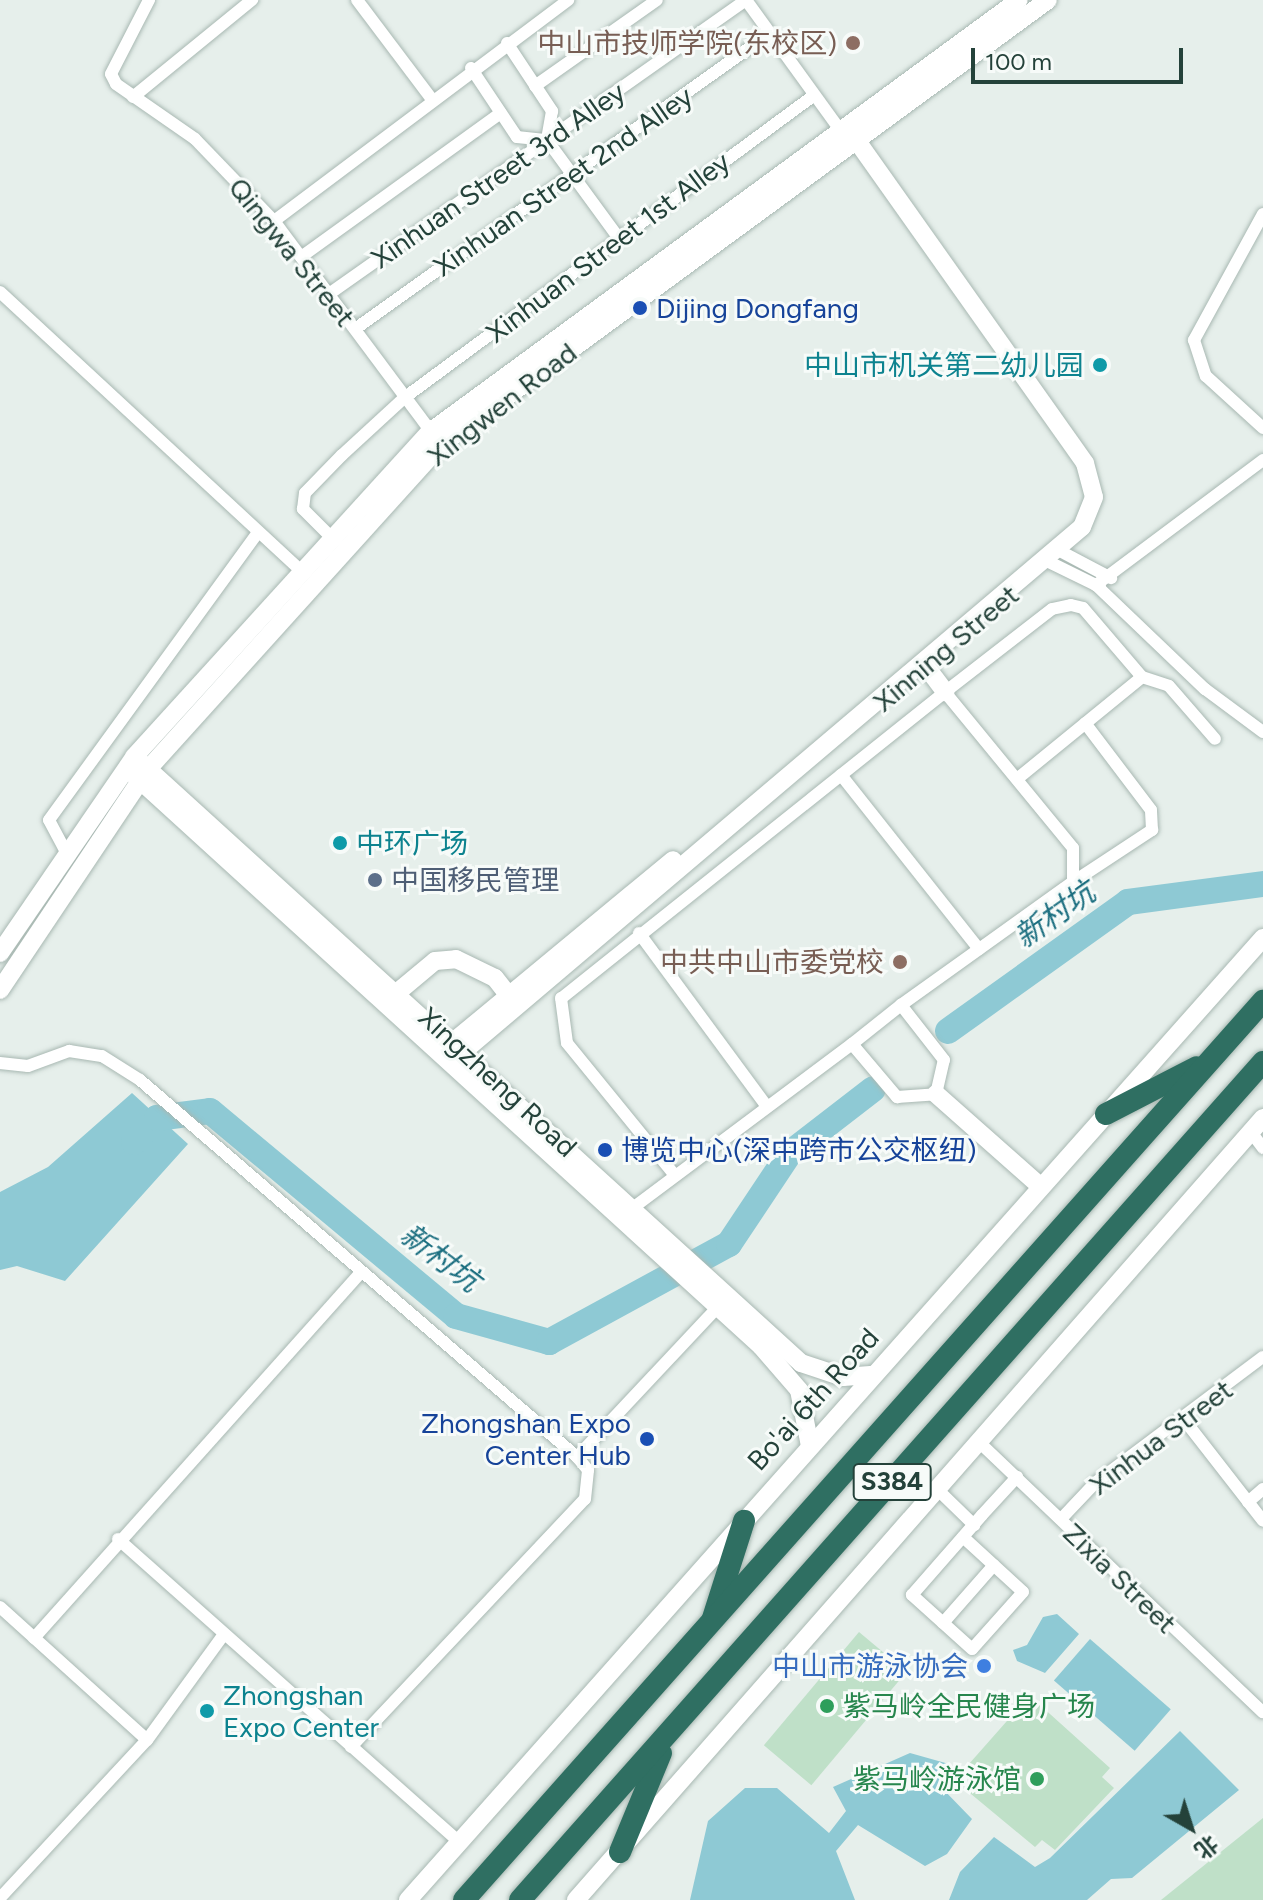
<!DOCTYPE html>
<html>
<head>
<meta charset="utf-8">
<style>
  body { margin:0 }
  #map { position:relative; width:1263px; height:1900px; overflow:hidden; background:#e6efeb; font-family:Figtree,"Noto Sans SC",sans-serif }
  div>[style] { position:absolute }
  .green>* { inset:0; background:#bfe0c8; transform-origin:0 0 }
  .water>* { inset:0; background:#8ec9d4; transform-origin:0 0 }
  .river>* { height:26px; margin:-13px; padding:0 13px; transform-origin:13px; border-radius:13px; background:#8ec9d4 }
  .roads { filter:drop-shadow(0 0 2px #a8b8b2) drop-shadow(0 0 2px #a8b8b2) }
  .street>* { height:12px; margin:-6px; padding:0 6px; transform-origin:6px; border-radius:6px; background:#fff }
  .secondary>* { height:18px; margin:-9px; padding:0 9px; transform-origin:9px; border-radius:9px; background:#fff }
  .highway>* { height:22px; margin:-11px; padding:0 11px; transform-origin:11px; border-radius:11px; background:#2f6f62 }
  .dots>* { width:22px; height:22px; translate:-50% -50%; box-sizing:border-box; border:4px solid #f7fbf9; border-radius:50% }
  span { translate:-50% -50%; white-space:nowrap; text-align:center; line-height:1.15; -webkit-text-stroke:6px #f7fbf9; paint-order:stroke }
  .shield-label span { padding:2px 6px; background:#f7fbf9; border:2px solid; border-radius:6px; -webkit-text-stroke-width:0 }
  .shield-label { font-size:26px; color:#24423a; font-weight:700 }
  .education-label { font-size:28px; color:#785e54 }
  .right { translate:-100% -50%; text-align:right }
  .street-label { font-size:28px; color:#24423a }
  .transit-label { font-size:28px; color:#164399 }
  .left { translate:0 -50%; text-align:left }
  .culture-label { font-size:28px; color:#0d838f }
  .service-label { font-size:28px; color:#4e5e75 }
  .shop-label { font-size:28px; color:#366cbe }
  .leisure-label { font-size:28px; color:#27864d }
  .water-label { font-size:30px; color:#1c6f80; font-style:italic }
  .north { position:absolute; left:1151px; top:1788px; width:80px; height:80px; -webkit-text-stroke:6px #f7fbf9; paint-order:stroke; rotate:141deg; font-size:22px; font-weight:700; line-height:32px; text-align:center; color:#24423a }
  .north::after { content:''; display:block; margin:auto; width:28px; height:36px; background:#24423a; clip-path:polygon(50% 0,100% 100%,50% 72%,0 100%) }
  .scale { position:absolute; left:971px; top:48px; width:212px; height:36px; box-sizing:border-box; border:4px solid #24423a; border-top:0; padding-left:10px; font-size:24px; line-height:28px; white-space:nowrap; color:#24423a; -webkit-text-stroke:6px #f7fbf9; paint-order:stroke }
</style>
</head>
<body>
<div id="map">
  <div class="green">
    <i style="left:859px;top:1632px;width:62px;height:148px;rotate:40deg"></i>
    <i style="clip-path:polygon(1021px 1705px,1032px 1714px,1040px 1705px,1110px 1768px,1102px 1777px,1114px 1788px,1055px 1850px,1042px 1840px,1035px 1847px,965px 1789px,971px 1781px,961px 1773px)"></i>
    <i style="clip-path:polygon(1263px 1818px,1263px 1900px,1161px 1900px)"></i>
  </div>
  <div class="water">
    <i style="clip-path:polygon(132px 1093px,188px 1144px,65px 1281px,17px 1266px,0 1270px,0 1192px,48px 1167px)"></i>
    <i style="clip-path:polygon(1057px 1614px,1079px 1634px,1045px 1673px,1017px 1661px,1013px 1650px,1027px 1645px,1043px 1617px)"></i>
    <i style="left:1090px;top:1639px;width:107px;height:55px;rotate:41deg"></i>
    <i style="clip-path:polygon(1180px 1731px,1239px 1790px,1132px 1878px,1111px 1879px,1087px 1900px,949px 1900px,960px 1872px,994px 1837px,1035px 1867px,1050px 1858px)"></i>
    <i style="clip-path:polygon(910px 1753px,949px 1764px,940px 1786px,972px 1819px,947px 1854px,925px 1866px,858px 1825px,836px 1851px,855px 1900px,690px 1900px,708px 1821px,745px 1788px,777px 1788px,829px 1833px,846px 1811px,833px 1787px)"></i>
  </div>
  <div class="river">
    <i style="left:948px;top:1031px;width:221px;rotate:-35.6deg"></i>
    <i style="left:1128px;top:902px;width:136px;rotate:-7.6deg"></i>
    <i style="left:134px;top:1142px;width:33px;rotate:-46deg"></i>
    <i style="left:157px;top:1118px;width:53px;rotate:-7.5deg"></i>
    <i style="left:210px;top:1111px;width:320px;rotate:39.8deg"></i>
    <i style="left:456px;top:1316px;width:97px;rotate:15.6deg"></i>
    <i style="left:549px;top:1342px;width:205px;rotate:-28.6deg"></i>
    <i style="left:729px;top:1244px;width:108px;rotate:-56.3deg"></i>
    <i style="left:789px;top:1154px;width:106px;rotate:-37.7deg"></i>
  </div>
  <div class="roads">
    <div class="street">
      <i style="left:149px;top:0;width:83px;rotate:117.2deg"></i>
      <i style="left:111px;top:74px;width:11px;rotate:63deg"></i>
      <i style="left:116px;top:84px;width:96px;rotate:34.8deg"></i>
      <i style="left:195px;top:139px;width:114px;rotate:46.1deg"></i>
      <i style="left:274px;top:221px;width:268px;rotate:53.3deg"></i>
      <i style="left:357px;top:0;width:121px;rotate:53deg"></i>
      <i style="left:507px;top:43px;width:82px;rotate:56.5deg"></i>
      <i style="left:552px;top:111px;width:29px;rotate:100deg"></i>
      <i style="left:547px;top:140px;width:120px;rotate:53.8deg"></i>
      <i style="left:471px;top:68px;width:83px;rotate:56.3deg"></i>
      <i style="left:517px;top:137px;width:30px;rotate:6deg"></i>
      <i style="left:535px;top:86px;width:149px;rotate:-35.2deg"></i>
      <i style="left:133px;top:97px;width:154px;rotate:-39.2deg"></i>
      <i style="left:1263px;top:214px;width:144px;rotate:118.7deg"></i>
      <i style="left:1194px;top:340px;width:38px;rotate:72deg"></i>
      <i style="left:1206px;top:376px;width:77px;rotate:42.4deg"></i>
      <i style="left:274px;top:221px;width:368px;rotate:-36.9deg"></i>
      <i style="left:301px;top:257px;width:246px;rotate:-35.8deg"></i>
      <i style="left:0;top:292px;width:409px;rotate:42.8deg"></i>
      <i style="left:329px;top:294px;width:510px;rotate:-35.19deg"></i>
      <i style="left:746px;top:0;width:165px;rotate:54.1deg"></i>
      <i style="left:355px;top:329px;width:510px;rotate:-35.5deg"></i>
      <i style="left:1263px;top:460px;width:209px;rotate:143.2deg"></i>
      <i style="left:1096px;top:585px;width:151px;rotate:43.7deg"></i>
      <i style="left:1205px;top:689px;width:72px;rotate:36.6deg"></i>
      <i style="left:331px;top:537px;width:40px;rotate:-135deg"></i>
      <i style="left:303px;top:509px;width:16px;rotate:-83deg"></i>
      <i style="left:305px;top:493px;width:53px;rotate:-45.8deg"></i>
      <i style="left:342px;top:455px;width:84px;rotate:-42.6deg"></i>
      <i style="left:404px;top:398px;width:508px;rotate:-36.44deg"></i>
      <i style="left:1060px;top:551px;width:58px;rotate:27.9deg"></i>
      <i style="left:1049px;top:562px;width:57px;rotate:26.1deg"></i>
      <i style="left:945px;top:692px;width:135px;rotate:-37.8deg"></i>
      <i style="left:1052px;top:609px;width:19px;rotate:-12deg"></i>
      <i style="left:1071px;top:605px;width:12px;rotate:14deg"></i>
      <i style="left:1083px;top:608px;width:91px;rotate:49.5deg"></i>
      <i style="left:1142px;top:677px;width:28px;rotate:18deg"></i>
      <i style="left:1169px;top:686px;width:70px;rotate:49deg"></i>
      <i style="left:841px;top:775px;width:222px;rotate:51.6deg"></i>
      <i style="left:1017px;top:779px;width:161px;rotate:-39.2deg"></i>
      <i style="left:66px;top:852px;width:36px;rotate:-118deg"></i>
      <i style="left:49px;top:820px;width:356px;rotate:-54deg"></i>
      <i style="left:1073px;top:882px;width:95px;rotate:-33.4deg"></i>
      <i style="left:1152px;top:830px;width:20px;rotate:-93deg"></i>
      <i style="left:1151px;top:810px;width:109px;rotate:-127.2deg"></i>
      <i style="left:639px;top:933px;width:214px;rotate:53.6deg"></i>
      <i style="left:852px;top:1044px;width:63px;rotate:-38.5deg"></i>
      <i style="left:0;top:1063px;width:28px;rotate:6deg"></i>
      <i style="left:28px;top:1066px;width:44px;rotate:-20.1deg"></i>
      <i style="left:69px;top:1051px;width:33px;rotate:9deg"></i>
      <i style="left:102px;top:1056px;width:45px;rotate:32.3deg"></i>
      <i style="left:140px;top:1080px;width:577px;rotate:40.78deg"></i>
      <i style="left:1251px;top:1132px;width:20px;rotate:53deg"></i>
      <i style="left:626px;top:1213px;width:282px;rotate:-36.8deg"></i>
      <i style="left:852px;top:1044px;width:70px;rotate:49.7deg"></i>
      <i style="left:897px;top:1097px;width:39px;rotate:-4deg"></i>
      <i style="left:936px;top:1094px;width:35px;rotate:-77deg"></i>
      <i style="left:944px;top:1060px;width:70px;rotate:-128deg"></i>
      <i style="left:901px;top:1005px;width:211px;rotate:-35.6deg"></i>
      <i style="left:1073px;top:882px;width:34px;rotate:-90deg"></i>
      <i style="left:1073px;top:848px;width:202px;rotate:-129.4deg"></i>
      <i style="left:945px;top:692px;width:491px;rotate:141.4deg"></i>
      <i style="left:561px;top:998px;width:45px;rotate:82.4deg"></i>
      <i style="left:567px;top:1043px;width:168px;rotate:50.8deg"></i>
      <i style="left:1186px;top:1422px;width:125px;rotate:52.1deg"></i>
      <i style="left:979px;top:1442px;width:392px;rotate:43.6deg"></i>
      <i style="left:937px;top:1489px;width:52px;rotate:44.2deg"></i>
      <i style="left:1248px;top:1502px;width:20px;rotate:-41deg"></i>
      <i style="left:1061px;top:1519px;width:50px;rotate:-46.6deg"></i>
      <i style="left:1095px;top:1483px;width:210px;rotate:-36.9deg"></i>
      <i style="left:963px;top:1537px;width:81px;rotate:42.5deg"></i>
      <i style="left:1023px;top:1592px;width:76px;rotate:131.8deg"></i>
      <i style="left:972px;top:1649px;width:81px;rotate:-138deg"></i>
      <i style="left:912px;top:1595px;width:106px;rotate:-48.8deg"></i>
      <i style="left:982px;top:1515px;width:52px;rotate:-47.4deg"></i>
      <i style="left:118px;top:1539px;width:456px;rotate:41.6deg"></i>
      <i style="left:0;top:1607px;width:198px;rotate:42.1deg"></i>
      <i style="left:943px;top:1623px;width:77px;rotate:-48.7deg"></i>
      <i style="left:34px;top:1638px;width:489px;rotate:-48.2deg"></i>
      <i style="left:351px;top:1747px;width:341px;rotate:-46.7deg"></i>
      <i style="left:585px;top:1499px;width:29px;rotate:-84deg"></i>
      <i style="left:588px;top:1470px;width:17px;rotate:-130deg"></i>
      <i style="left:577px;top:1457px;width:206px;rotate:-46.8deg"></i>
      <i style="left:0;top:1898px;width:216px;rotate:-47.1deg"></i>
      <i style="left:147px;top:1740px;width:131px;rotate:-54deg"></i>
    </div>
    <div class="secondary">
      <i style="left:925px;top:665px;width:34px;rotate:53deg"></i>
      <i style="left:139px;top:761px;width:895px;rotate:42.28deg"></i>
      <i style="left:801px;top:1363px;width:44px;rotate:18.4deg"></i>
      <i style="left:843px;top:1377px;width:31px;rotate:-4deg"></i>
      <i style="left:131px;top:772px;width:852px;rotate:42.34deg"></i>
      <i style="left:761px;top:1346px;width:58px;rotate:49.2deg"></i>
      <i style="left:799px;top:1390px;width:57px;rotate:78.9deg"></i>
      <i style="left:0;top:953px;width:237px;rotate:-55.6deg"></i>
      <i style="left:134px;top:757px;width:440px;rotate:-47.7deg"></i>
      <i style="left:430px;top:432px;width:730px;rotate:-36.26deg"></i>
      <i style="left:0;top:990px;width:266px;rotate:-56.2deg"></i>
      <i style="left:148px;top:769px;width:438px;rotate:-47.9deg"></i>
      <i style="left:442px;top:444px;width:751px;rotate:-36.23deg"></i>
      <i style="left:399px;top:991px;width:47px;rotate:-39.8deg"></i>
      <i style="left:435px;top:961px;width:21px;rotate:-5deg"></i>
      <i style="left:456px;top:959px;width:43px;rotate:26deg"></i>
      <i style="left:495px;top:978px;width:23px;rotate:52deg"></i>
      <i style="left:441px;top:1052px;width:301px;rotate:-39.6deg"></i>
      <i style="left:451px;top:1062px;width:827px;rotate:-40.29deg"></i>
      <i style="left:1082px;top:527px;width:32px;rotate:-68deg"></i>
      <i style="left:1094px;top:497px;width:35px;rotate:-105deg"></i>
      <i style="left:1085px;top:463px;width:407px;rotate:-125.3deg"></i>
      <i style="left:936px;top:1094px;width:140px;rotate:41.5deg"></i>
      <i style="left:408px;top:1900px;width:1287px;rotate:-48.37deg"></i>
      <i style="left:576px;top:1900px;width:1041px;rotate:-48.7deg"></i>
    </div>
    <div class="highway">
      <i style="left:1106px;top:1114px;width:102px;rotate:-27.3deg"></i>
      <i style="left:713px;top:1618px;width:102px;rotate:-72.3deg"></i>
      <i style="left:620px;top:1852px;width:107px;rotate:-67.5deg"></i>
      <i style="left:464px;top:1900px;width:1203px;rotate:-48.37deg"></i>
      <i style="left:520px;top:1900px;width:1120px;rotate:-48.44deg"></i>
    </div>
  </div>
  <div class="dots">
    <i style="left:853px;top:43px;background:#8d6e63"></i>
    <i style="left:640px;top:308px;background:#1a4fb4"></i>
    <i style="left:1100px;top:365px;background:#0f9aa8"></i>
    <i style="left:340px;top:843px;background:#0f9aa8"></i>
    <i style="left:375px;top:880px;background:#5c6f8a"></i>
    <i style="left:900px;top:962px;background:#8d6e63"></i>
    <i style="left:605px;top:1150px;background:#1a4fb4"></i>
    <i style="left:647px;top:1439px;background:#1a4fb4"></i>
    <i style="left:984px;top:1666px;background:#3f7fe0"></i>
    <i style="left:827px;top:1706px;background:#2e9e5b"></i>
    <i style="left:207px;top:1711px;background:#0f9aa8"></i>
    <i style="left:1037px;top:1779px;background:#2e9e5b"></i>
  </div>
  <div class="shield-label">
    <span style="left:892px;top:1482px">S384</span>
  </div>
  <div class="education-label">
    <span class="right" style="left:837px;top:43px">中山市技师学院(东校区)</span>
    <span class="right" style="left:884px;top:962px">中共中山市委党校</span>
  </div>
  <div class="street-label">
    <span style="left:498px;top:175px;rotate:-35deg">Xinhuan Street 3rd Alley</span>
    <span style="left:563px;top:181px;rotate:-35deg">Xinhuan Street 2nd Alley</span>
    <span style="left:608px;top:247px;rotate:-37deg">Xinhuan Street 1st Alley</span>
    <span style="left:292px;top:252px;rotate:51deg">Qingwa Street</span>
    <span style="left:502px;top:404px;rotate:-38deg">Xingwen Road</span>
    <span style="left:946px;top:648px;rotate:-40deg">Xinning Street</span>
    <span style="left:498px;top:1082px;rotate:43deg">Xingzheng Road</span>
    <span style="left:813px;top:1399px;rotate:-48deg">Bo'ai 6th Road</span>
    <span style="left:1161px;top:1437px;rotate:-37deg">Xinhua Street</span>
    <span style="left:1120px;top:1578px;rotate:44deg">Zixia Street</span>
  </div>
  <div class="transit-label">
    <span class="left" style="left:656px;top:308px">Dijing Dongfang</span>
    <span class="left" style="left:621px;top:1150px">博览中心(深中跨市公交枢纽)</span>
    <span class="right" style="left:631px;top:1439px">Zhongshan Expo<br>Center Hub</span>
  </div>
  <div class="culture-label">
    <span class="right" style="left:1084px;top:365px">中山市机关第二幼儿园</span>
    <span class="left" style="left:356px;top:843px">中环广场</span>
    <span class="left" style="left:223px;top:1711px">Zhongshan<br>Expo Center</span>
  </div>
  <div class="service-label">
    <span class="left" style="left:391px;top:880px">中国移民管理</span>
  </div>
  <div class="shop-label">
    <span class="right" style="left:968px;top:1666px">中山市游泳协会</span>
  </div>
  <div class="leisure-label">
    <span class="left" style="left:843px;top:1706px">紫马岭全民健身广场</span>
    <span class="right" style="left:1021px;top:1779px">紫马岭游泳馆</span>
  </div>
  <div class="water-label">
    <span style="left:1055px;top:915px;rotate:-35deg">新村坑</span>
    <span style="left:440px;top:1258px;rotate:37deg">新村坑</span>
  </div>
  <div class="north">北</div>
  <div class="scale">100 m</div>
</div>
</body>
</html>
